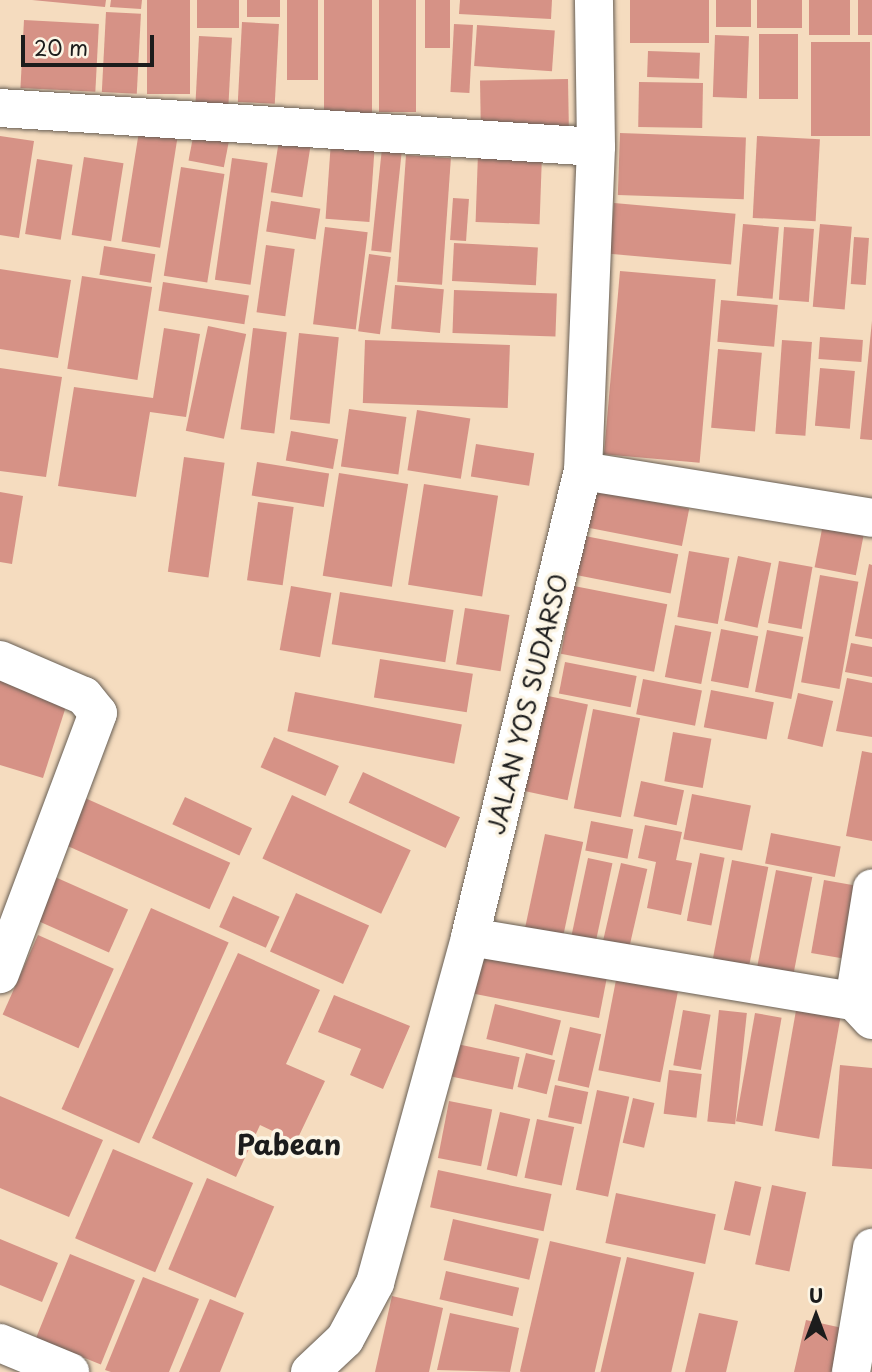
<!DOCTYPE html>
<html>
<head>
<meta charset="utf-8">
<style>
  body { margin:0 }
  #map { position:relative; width:872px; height:1372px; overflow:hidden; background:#f5dcbf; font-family:"Playpen Sans",sans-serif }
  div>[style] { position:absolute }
  .building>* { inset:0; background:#d69286; transform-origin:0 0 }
  .roads { filter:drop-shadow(0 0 2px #685f55) drop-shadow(0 0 2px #685f55) }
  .minor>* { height:38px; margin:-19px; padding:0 19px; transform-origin:19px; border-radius:19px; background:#fff }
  span { translate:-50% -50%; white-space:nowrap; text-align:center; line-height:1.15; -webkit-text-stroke:7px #fcf5e5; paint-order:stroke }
  .street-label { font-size:24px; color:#1c1c1c }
  .quarter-label { font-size:28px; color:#1c1c1c; font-weight:700 }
  .north { position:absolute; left:781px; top:1281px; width:70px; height:70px; -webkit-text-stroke:5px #fcf5e5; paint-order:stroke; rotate:0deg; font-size:19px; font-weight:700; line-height:28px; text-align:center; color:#1c1c1c }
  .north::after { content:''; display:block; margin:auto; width:24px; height:32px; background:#1c1c1c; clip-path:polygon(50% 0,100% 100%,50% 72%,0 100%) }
  .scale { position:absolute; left:21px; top:35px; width:133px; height:32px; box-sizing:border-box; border:4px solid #1c1c1c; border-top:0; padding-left:9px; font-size:21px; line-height:24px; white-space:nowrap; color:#1c1c1c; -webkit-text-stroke:5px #fcf5e5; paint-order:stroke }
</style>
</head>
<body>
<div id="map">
  <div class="building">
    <i style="clip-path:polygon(32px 0,106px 0,105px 7px)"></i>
    <i style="clip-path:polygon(111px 0,142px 0,141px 9px,110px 7px)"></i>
    <i style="left:147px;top:0;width:43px;height:94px"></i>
    <i style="left:197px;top:0;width:42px;height:28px"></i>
    <i style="left:247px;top:0;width:33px;height:17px"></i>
    <i style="left:287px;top:0;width:31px;height:80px"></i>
    <i style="left:324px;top:0;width:48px;height:113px"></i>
    <i style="left:379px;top:0;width:37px;height:112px"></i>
    <i style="left:425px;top:0;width:25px;height:48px"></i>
    <i style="clip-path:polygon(460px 0,552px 0,551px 19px,459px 14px)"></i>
    <i style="left:630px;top:0;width:79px;height:43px"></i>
    <i style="left:716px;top:0;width:35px;height:27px"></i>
    <i style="left:757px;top:0;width:45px;height:28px"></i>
    <i style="left:809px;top:0;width:41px;height:35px"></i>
    <i style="left:858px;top:0;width:14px;height:35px"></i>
    <i style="left:106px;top:12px;width:35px;height:80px;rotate:3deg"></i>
    <i style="left:24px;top:20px;width:75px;height:68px;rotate:3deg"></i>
    <i style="left:242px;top:22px;width:37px;height:80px;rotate:3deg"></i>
    <i style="left:454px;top:24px;width:19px;height:68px;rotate:3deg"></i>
    <i style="left:477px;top:25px;width:78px;height:41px;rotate:4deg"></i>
    <i style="left:759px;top:34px;width:39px;height:65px"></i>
    <i style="left:715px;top:35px;width:34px;height:62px;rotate:2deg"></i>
    <i style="left:199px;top:36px;width:33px;height:67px;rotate:3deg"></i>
    <i style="left:811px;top:42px;width:59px;height:94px"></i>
    <i style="left:648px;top:51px;width:52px;height:26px;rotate:2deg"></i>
    <i style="left:568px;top:79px;width:54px;height:88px;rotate:89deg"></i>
    <i style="left:639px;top:82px;width:64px;height:45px;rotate:1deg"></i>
    <i style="left:140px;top:125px;width:39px;height:118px;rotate:9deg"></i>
    <i style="left:195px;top:127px;width:36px;height:34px;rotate:11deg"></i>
    <i style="left:620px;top:133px;width:126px;height:62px;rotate:2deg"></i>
    <i style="left:280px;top:134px;width:32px;height:59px;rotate:9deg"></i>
    <i style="clip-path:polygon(0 136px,34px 141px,19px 238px,0 235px)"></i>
    <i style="left:757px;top:136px;width:63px;height:82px;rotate:3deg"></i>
    <i style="left:331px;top:141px;width:44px;height:78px;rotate:4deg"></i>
    <i style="left:382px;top:148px;width:20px;height:103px;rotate:6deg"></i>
    <i style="left:478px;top:153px;width:64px;height:69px;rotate:2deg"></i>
    <i style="left:406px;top:155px;width:45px;height:127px;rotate:4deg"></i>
    <i style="left:84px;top:157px;width:40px;height:79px;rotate:9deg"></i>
    <i style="left:232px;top:158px;width:36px;height:123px;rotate:8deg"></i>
    <i style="left:37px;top:159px;width:36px;height:76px;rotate:9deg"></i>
    <i style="left:181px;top:167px;width:44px;height:110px;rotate:9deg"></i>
    <i style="left:453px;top:198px;width:16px;height:42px;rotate:4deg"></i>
    <i style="left:271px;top:201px;width:50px;height:31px;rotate:9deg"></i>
    <i style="left:614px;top:203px;width:122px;height:51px;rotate:5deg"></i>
    <i style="left:743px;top:224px;width:36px;height:72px;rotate:5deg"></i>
    <i style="left:820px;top:224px;width:32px;height:83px;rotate:5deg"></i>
    <i style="left:325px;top:227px;width:43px;height:98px;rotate:7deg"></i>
    <i style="left:784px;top:227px;width:30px;height:73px;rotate:4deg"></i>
    <i style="left:854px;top:237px;width:15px;height:47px;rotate:4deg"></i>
    <i style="left:454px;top:243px;width:84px;height:38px;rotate:3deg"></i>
    <i style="left:266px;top:245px;width:29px;height:68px;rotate:8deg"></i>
    <i style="left:104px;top:246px;width:52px;height:29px;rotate:9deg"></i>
    <i style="left:369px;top:254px;width:22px;height:78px;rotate:8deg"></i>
    <i style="clip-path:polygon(0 269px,71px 280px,58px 358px,0 349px)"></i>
    <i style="left:620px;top:271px;width:96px;height:184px;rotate:5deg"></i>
    <i style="left:82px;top:276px;width:71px;height:94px;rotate:9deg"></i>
    <i style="left:163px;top:282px;width:87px;height:29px;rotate:9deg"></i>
    <i style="left:395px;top:285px;width:49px;height:44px;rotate:5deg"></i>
    <i style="left:454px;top:290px;width:103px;height:43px;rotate:2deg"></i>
    <i style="left:721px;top:300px;width:57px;height:42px;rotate:5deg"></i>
    <i style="clip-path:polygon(872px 321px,872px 440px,860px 439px)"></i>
    <i style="left:208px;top:326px;width:39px;height:107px;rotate:12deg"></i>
    <i style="clip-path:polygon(164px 328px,200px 334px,186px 417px,150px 412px,136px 497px,58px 486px,74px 387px,153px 398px)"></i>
    <i style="left:253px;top:328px;width:34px;height:102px;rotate:7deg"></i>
    <i style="left:299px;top:333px;width:40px;height:87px;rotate:6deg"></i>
    <i style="left:820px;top:337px;width:43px;height:22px;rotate:4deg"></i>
    <i style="left:365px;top:340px;width:145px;height:63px;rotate:2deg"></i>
    <i style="left:782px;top:340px;width:30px;height:94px;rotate:4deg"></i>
    <i style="left:718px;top:349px;width:44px;height:79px;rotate:5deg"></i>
    <i style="clip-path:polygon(0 368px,62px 377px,46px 477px,0 471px)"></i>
    <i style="left:820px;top:368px;width:35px;height:58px;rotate:5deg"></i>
    <i style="left:349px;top:409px;width:58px;height:58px;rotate:8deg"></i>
    <i style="left:417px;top:410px;width:54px;height:61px;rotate:9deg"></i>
    <i style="left:291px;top:431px;width:48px;height:30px;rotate:10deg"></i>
    <i style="left:476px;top:444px;width:59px;height:33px;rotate:9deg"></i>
    <i style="left:184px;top:457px;width:41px;height:116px;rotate:8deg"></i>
    <i style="left:257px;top:462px;width:73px;height:34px;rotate:9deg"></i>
    <i style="left:339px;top:473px;width:70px;height:104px;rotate:9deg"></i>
    <i style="left:424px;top:484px;width:75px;height:102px;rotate:9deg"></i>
    <i style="left:593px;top:490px;width:98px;height:38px;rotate:11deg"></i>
    <i style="clip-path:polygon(0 492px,23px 496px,12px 564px,0 562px)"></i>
    <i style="left:258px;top:502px;width:36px;height:79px;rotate:8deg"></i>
    <i style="left:823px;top:524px;width:42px;height:44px;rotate:11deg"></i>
    <i style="left:585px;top:536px;width:95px;height:40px;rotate:11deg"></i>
    <i style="left:689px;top:551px;width:41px;height:67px;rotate:10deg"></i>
    <i style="left:738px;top:556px;width:34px;height:66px;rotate:12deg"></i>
    <i style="left:779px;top:561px;width:34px;height:63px;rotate:10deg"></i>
    <i style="clip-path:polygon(869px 564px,872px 565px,872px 639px,855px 636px)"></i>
    <i style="left:820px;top:575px;width:39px;height:109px;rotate:10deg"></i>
    <i style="left:291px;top:586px;width:41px;height:65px;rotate:10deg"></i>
    <i style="left:574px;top:586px;width:95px;height:69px;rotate:11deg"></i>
    <i style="left:340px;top:592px;width:115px;height:53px;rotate:9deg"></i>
    <i style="left:465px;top:608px;width:45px;height:57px;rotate:9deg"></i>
    <i style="left:675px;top:625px;width:37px;height:53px;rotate:11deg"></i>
    <i style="left:721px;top:629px;width:38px;height:53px;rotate:11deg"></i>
    <i style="left:767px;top:630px;width:37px;height:63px;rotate:11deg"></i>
    <i style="clip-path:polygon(851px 643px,872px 647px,872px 677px,845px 672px)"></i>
    <i style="left:380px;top:659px;width:94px;height:39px;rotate:9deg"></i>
    <i style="left:565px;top:662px;width:73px;height:32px;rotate:11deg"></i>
    <i style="clip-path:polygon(0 676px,69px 697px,43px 778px,0 765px)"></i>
    <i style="clip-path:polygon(847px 678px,872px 683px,872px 737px,836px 731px)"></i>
    <i style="left:643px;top:679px;width:60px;height:36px;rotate:11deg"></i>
    <i style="left:711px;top:690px;width:64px;height:38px;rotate:11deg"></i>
    <i style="left:295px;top:692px;width:170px;height:40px;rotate:11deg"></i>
    <i style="left:798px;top:693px;width:36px;height:47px;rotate:13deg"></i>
    <i style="left:539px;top:694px;width:50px;height:98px;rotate:12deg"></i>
    <i style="left:593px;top:709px;width:48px;height:101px;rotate:11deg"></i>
    <i style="left:673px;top:732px;width:39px;height:50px;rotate:10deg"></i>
    <i style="left:274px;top:737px;width:71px;height:33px;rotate:24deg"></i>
    <i style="clip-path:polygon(862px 751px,872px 753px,872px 841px,846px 836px)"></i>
    <i style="left:363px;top:772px;width:107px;height:34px;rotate:25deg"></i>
    <i style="left:641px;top:781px;width:44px;height:36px;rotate:12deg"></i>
    <i style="left:692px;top:794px;width:60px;height:46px;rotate:11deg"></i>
    <i style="left:292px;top:795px;width:131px;height:70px;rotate:25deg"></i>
    <i style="left:185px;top:797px;width:74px;height:30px;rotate:25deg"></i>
    <i style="left:85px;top:798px;width:159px;height:51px;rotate:24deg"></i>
    <i style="left:591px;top:821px;width:43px;height:30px;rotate:11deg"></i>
    <i style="clip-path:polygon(645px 825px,682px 832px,676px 860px,692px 863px,681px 915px,647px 908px,656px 862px,638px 858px)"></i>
    <i style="left:771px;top:833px;width:71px;height:31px;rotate:11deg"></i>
    <i style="left:545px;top:834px;width:39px;height:97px;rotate:12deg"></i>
    <i style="left:700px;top:853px;width:25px;height:69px;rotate:11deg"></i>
    <i style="left:588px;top:858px;width:25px;height:80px;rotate:12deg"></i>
    <i style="left:732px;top:860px;width:37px;height:101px;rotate:11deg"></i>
    <i style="left:621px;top:863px;width:27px;height:81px;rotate:13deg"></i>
    <i style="left:776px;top:870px;width:37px;height:101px;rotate:11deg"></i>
    <i style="left:55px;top:877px;width:80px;height:47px;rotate:24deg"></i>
    <i style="left:824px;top:880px;width:46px;height:74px;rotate:10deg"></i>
    <i style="left:296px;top:893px;width:80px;height:64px;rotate:24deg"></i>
    <i style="left:233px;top:896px;width:51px;height:34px;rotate:24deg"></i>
    <i style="left:151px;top:908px;width:85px;height:220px;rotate:24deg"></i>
    <i style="left:38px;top:935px;width:83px;height:87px;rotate:24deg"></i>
    <i style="left:480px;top:949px;width:130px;height:45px;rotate:11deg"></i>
    <i style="clip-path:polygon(238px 953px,320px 990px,286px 1064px,325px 1081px,296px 1142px,260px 1125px,236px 1177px,152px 1138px)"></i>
    <i style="left:616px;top:980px;width:63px;height:92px;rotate:11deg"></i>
    <i style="clip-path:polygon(334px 995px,410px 1026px,383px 1089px,350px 1075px,361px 1049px,318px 1032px)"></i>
    <i style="left:798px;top:999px;width:45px;height:134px;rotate:10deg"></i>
    <i style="left:495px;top:1004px;width:68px;height:36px;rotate:14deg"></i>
    <i style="left:683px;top:1010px;width:28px;height:56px;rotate:10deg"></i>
    <i style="left:719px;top:1010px;width:28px;height:112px;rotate:6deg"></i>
    <i style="left:755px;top:1013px;width:27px;height:110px;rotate:10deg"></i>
    <i style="left:570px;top:1027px;width:32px;height:55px;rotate:13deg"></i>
    <i style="left:457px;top:1044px;width:64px;height:33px;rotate:12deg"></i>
    <i style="left:526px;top:1053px;width:30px;height:35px;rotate:14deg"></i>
    <i style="clip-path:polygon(840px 1065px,872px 1068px,872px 1169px,832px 1166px)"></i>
    <i style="left:669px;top:1070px;width:33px;height:44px;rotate:7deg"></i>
    <i style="left:555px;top:1085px;width:34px;height:33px;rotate:12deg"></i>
    <i style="left:597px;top:1090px;width:33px;height:102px;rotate:12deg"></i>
    <i style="clip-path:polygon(0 1096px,103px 1140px,69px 1217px,0 1188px)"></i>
    <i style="left:633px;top:1098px;width:22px;height:46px;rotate:13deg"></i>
    <i style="left:449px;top:1101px;width:44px;height:58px;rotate:11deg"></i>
    <i style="left:500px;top:1112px;width:31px;height:59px;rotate:13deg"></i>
    <i style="left:537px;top:1119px;width:38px;height:60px;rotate:12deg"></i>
    <i style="left:113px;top:1149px;width:87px;height:97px;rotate:23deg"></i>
    <i style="left:438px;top:1170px;width:116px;height:38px;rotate:12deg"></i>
    <i style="left:207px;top:1178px;width:73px;height:99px;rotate:23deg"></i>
    <i style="left:735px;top:1181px;width:27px;height:50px;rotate:13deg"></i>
    <i style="left:772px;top:1185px;width:35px;height:81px;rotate:12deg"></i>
    <i style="left:616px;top:1193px;width:102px;height:51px;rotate:12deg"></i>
    <i style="left:453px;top:1219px;width:88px;height:42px;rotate:13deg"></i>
    <i style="clip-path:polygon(0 1239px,58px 1263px,42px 1302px,0 1285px)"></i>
    <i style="left:550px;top:1241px;width:73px;height:134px;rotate:13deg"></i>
    <i style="left:70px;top:1254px;width:70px;height:91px;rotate:22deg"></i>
    <i style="left:627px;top:1257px;width:69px;height:118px;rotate:13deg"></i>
    <i style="left:446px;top:1271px;width:75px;height:29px;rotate:13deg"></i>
    <i style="clip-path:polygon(143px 1277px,199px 1299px,169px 1372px,111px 1372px,105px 1370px)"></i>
    <i style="clip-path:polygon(392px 1296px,443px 1308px,429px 1372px,375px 1372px)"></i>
    <i style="clip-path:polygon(210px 1299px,244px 1313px,220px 1372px,179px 1372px)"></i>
    <i style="clip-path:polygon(450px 1313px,519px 1328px,510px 1372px,437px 1370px)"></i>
    <i style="clip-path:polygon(699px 1313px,738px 1321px,726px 1372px,685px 1372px)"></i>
    <i style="clip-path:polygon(806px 1320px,847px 1329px,838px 1372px,794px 1372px)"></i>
  </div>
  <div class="roads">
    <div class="minor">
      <i style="left:0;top:108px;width:597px;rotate:3.74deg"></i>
      <i style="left:583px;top:471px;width:293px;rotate:9.2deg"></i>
      <i style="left:0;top:660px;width:91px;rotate:23.2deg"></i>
      <i style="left:84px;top:696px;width:22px;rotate:51deg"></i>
      <i style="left:98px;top:713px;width:279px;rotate:110.6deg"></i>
      <i style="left:470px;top:937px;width:389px;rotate:9.5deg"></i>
      <i style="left:854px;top:1001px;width:26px;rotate:47deg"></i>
      <i style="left:854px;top:1001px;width:114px;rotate:-80.9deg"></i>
      <i style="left:0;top:1343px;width:76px;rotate:22.5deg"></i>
      <i style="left:310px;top:1372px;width:48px;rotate:-43.3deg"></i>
      <i style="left:345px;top:1339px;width:64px;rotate:-61.8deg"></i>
      <i style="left:375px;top:1283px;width:359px;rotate:-74.6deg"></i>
      <i style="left:470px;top:937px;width:480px;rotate:-76.4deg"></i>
      <i style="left:583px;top:471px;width:324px;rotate:-87.7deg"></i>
      <i style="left:596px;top:147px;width:147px;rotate:-90.8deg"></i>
      <i style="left:851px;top:1372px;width:126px;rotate:-80.4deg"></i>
    </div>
  </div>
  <div class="street-label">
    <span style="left:527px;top:704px;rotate:-76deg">JALAN YOS SUDARSO</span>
  </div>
  <div class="quarter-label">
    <span style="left:289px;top:1144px">Pabean</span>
  </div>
  <div class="north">U</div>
  <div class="scale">20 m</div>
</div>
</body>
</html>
